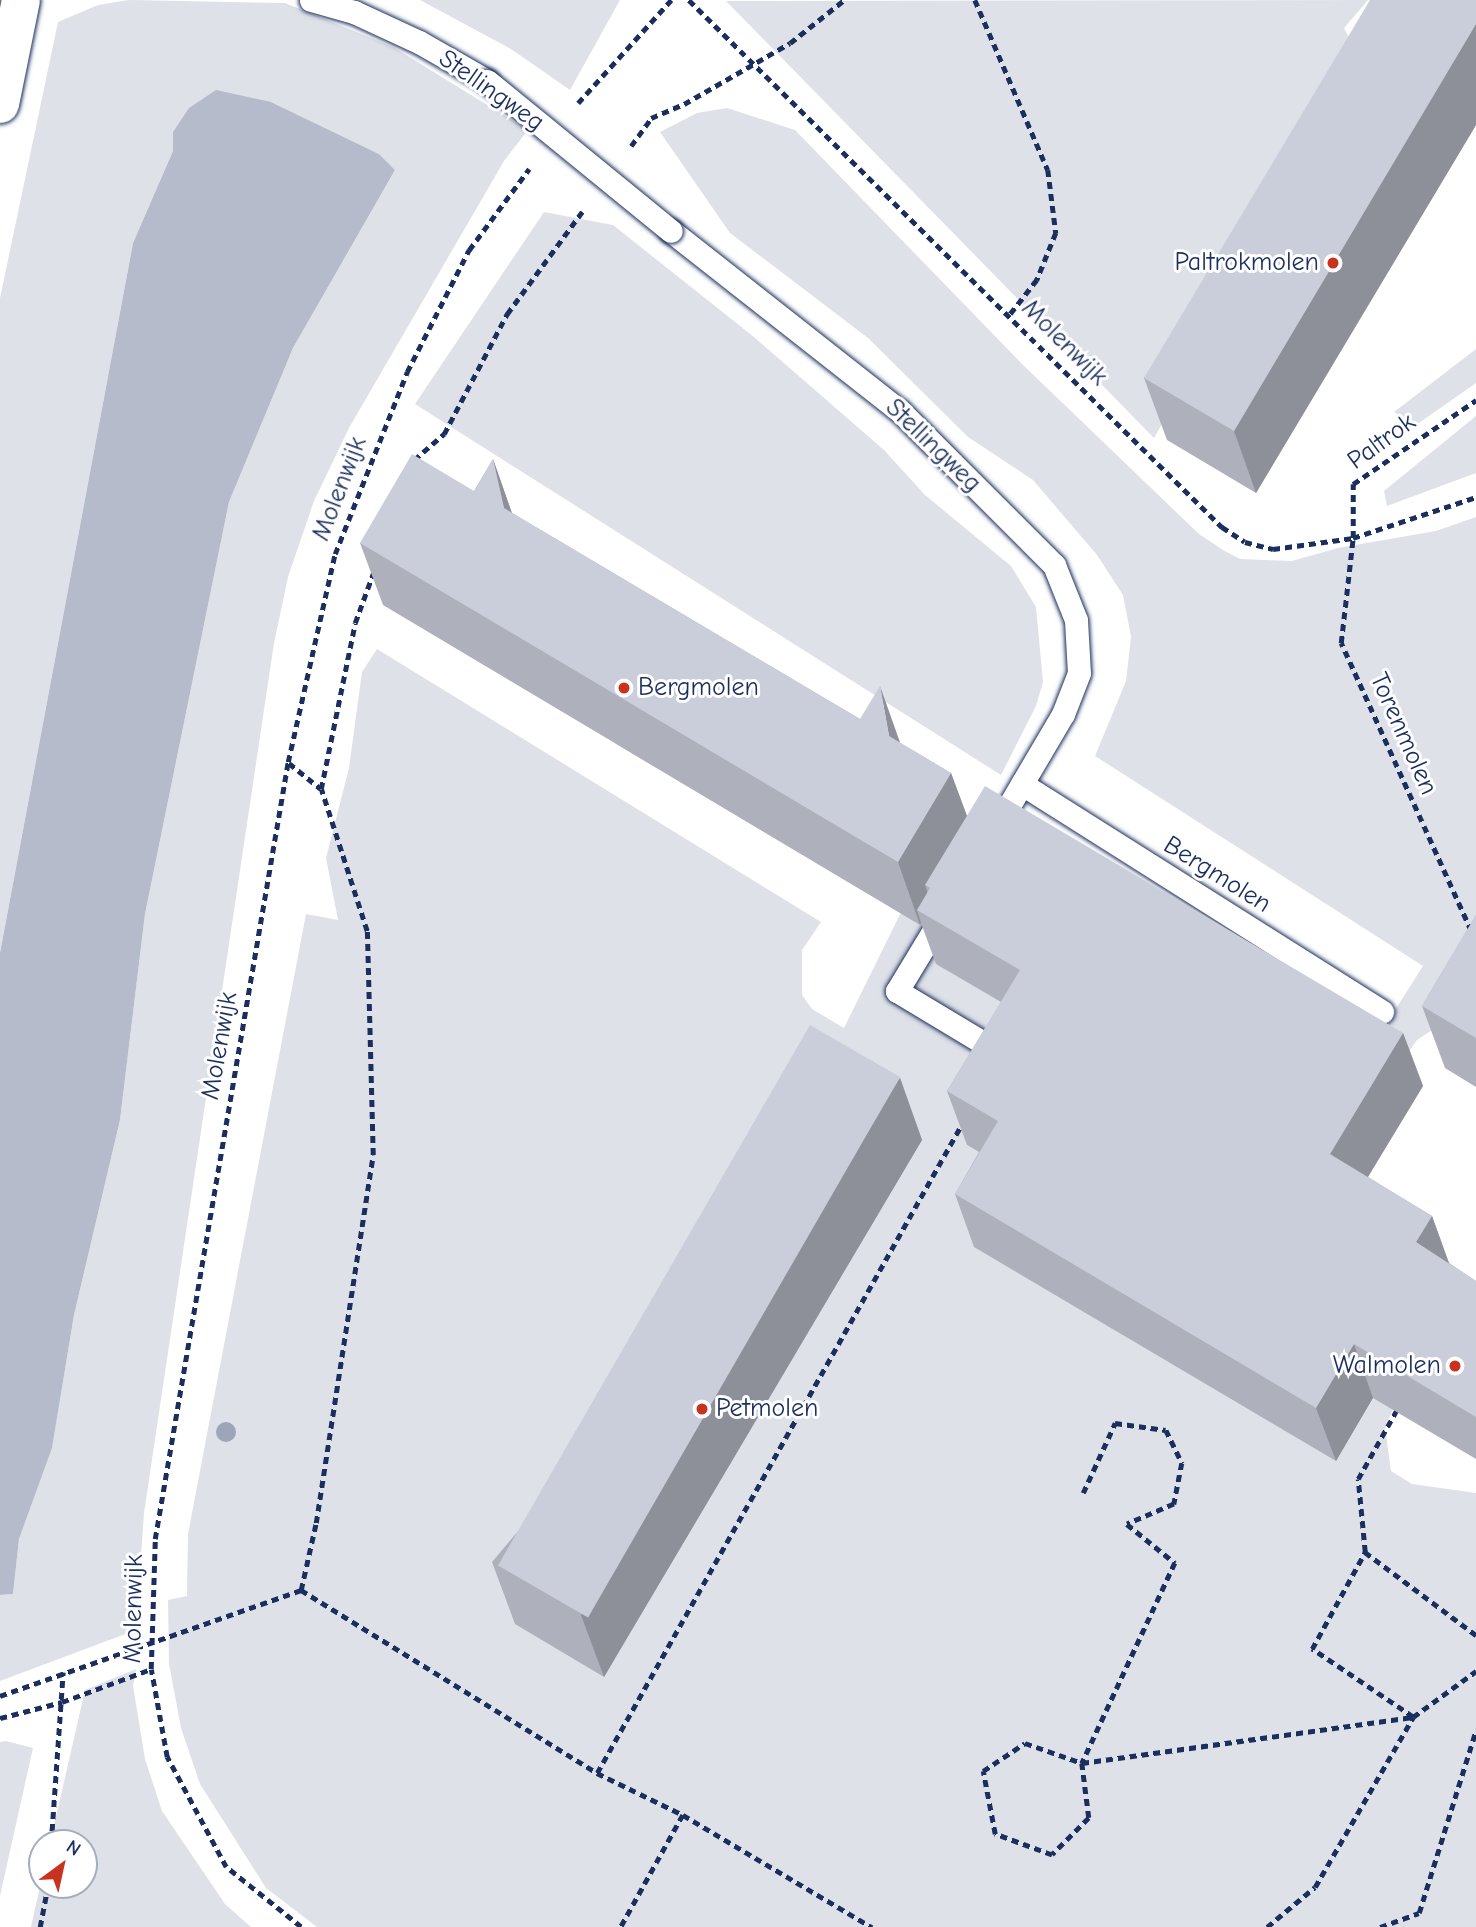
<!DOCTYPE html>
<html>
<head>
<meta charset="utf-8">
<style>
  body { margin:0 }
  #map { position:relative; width:1476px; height:1927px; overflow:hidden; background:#fff; font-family:"Comic Neue",sans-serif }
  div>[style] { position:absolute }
  .green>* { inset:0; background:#dee1e7 }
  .water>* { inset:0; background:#b5bbca }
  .path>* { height:4.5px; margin-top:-2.25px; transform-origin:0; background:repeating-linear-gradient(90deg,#1b2f5e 0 7px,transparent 0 12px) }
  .roads { filter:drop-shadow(0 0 2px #1b2f5e) drop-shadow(0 0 2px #1b2f5e) }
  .lane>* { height:23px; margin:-11.5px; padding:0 11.5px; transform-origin:11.5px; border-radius:11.5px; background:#fff }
  .secondary>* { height:38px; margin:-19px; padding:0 19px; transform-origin:19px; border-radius:19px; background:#fff }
  .bridges { filter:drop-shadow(0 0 2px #1b2f5e) drop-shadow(0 0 2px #1b2f5e) }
  .lane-bridge>* { height:23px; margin:-11.5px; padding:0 11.5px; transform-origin:11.5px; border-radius:11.5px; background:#fff }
  .trees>* { width:20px; height:20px; margin:-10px; border-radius:50%; background:#9da5b9 }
  .wall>* { inset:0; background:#aeb1bb }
  .shaded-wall>* { inset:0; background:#8d9099 }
  .building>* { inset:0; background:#caceda; transform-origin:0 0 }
  .dots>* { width:19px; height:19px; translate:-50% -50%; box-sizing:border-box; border:4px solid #fff; border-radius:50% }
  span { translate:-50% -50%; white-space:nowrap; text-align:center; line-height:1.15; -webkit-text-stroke:6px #fff; paint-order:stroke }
  .street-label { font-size:26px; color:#1b2f5e }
  .poi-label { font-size:26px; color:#1b2f5e }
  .right { translate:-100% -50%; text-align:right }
  .left { translate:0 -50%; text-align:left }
  .north { position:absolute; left:28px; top:1829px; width:70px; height:70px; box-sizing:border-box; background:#fff; border:2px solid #a4acbf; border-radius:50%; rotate:33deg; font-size:19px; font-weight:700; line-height:28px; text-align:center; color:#1b2f5e }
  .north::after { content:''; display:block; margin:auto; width:24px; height:32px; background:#c8321e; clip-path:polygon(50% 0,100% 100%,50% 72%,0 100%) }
</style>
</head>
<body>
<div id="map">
  <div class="green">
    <i style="clip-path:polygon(129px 0,285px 3px,393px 47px,528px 130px,504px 161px,349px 428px,314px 501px,288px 577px,274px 643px,144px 1513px,136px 1630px,0 1681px,0 1595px,13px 1594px,19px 1539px,52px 1447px,74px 1315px,120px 1120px,145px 914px,229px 502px,293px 348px,395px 170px,379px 154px,271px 102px,173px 132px,173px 151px,133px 243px,0 953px,0 298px,58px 22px,98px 5px)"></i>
    <i style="clip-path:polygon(420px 0,620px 0,570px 90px,511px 49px)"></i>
    <i style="clip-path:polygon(1368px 0,1344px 28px,1364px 67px,1154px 438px,726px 1px)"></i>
    <i style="clip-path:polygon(727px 108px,795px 130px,1023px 365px,1199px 534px,1223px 550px,1240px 559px,1292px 561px,1338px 548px,1436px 531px,1476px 517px,1476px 982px,1435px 1028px,1417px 1040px,1397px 1069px,1369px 1051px,1423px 966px,1095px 756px,1126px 681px,1131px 637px,1123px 595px,1097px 555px,1033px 480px,968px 437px,868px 338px,730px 233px,660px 132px,697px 113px)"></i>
    <i style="clip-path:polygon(544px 212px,613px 225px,754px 337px,884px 450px,925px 495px,1011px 566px,1036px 607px,1043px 682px,1036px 706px,1001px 775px,415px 404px)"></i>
    <i style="clip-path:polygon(1476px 349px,1476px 383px,1416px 425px,1394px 412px)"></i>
    <i style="clip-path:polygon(1476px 416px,1476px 473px,1387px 506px,1384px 491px)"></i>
    <i style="clip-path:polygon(377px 649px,821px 922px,802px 950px,802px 995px,812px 1009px,844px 1028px,910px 894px,1039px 1024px,967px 1145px,1018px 1174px,1336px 1461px,1380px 1387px,1398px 1397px,1385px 1428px,1391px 1471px,1412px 1484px,1476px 1493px,1476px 1927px,317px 1927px,266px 1888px,200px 1784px,181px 1728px,169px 1664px,168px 1600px,187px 1596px,188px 1534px,306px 914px,338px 920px,326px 858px,349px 768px,362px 672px)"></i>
    <i style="clip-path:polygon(136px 1669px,133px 1686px,145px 1759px,162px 1811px,225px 1904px,251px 1927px,31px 1927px,42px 1877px,42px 1885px,84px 1885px,84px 1843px,50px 1843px,85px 1690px)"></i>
    <i style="clip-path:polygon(6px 1741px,33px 1748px,0 1896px,0 1742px)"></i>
  </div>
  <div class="water">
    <i style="clip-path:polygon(216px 90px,271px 102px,379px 154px,395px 170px,293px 348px,229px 502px,145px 914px,120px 1120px,74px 1315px,52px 1448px,19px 1539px,13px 1594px,0 1595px,0 953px,133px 243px,173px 151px,173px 132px,189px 108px)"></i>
  </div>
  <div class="path">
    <i style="left:689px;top:0;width:750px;rotate:44.68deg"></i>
    <i style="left:1222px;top:527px;width:27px;rotate:33deg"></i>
    <i style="left:1245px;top:542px;width:29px;rotate:14deg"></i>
    <i style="left:1273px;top:549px;width:81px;rotate:-7.8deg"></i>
    <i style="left:1353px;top:538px;width:130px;rotate:-18.4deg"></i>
    <i style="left:975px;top:0;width:185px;rotate:66.8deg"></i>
    <i style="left:1048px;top:170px;width:64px;rotate:82.8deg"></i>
    <i style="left:1056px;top:233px;width:51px;rotate:112deg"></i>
    <i style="left:1037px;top:280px;width:46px;rotate:127.9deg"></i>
    <i style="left:578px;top:103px;width:139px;rotate:-47.9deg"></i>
    <i style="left:631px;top:146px;width:34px;rotate:-54deg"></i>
    <i style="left:651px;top:118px;width:36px;rotate:-23deg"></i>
    <i style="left:684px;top:104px;width:122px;rotate:-29.9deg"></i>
    <i style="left:790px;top:43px;width:69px;rotate:-38.5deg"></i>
    <i style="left:414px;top:460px;width:40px;rotate:-41deg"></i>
    <i style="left:444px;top:434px;width:136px;rotate:-62.3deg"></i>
    <i style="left:507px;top:314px;width:127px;rotate:-53.7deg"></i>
    <i style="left:289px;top:763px;width:41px;rotate:39.1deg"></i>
    <i style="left:1471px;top:931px;width:316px;rotate:-114.3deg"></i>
    <i style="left:1341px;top:643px;width:106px;rotate:-83.5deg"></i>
    <i style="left:1353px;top:538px;width:54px;rotate:-90deg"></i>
    <i style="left:1353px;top:484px;width:149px;rotate:-34.3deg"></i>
    <i style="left:1083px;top:1493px;width:77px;rotate:-65.4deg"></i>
    <i style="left:1115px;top:1423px;width:51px;rotate:7.8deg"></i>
    <i style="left:1166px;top:1430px;width:37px;rotate:64deg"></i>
    <i style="left:1182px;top:1463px;width:42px;rotate:101deg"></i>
    <i style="left:1174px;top:1504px;width:51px;rotate:156.9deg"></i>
    <i style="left:1127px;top:1524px;width:62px;rotate:39.1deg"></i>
    <i style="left:1175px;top:1563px;width:221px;rotate:114.9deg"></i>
    <i style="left:1082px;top:1763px;width:55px;rotate:82.7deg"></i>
    <i style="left:1089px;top:1818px;width:52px;rotate:135deg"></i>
    <i style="left:1052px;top:1855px;width:61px;rotate:-159.8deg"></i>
    <i style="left:995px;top:1834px;width:64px;rotate:-100.8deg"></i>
    <i style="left:983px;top:1771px;width:50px;rotate:-33.7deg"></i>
    <i style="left:1025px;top:1743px;width:60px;rotate:19.3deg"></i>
    <i style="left:1082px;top:1763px;width:334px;rotate:-7.9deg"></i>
    <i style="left:1413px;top:1717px;width:78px;rotate:-36.1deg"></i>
    <i style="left:1365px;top:1552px;width:139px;rotate:36.8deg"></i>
    <i style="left:301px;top:1590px;width:348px;rotate:31.7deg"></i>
    <i style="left:597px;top:1773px;width:747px;rotate:-60.65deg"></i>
    <i style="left:0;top:1696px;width:319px;rotate:-19.4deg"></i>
    <i style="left:301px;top:1590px;width:69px;rotate:-77.4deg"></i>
    <i style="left:316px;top:1523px;width:372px;rotate:-81.2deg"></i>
    <i style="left:373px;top:1155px;width:224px;rotate:-91.5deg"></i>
    <i style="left:367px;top:931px;width:149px;rotate:-107.9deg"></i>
    <i style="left:321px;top:789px;width:169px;rotate:-78.4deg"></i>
    <i style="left:355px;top:623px;width:55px;rotate:-69.9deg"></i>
    <i style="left:0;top:1718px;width:64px;rotate:-14.5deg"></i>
    <i style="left:62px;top:1702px;width:95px;rotate:-20.3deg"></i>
    <i style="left:597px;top:1773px;width:96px;rotate:26deg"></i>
    <i style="left:683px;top:1815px;width:128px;rotate:119deg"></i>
    <i style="left:683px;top:1815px;width:220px;rotate:30.7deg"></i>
    <i style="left:51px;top:1843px;width:171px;rotate:-86deg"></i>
    <i style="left:40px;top:1927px;width:43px;rotate:-79.2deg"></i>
    <i style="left:301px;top:1927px;width:96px;rotate:-141.3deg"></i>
    <i style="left:226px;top:1867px;width:125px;rotate:-118.2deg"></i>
    <i style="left:167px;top:1757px;width:89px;rotate:-100.3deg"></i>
    <i style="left:151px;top:1669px;width:130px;rotate:-88.2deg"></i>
    <i style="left:155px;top:1539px;width:788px;rotate:-80.29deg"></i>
    <i style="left:288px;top:762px;width:213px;rotate:-77.3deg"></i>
    <i style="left:335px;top:554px;width:196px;rotate:-68.4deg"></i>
    <i style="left:407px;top:372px;width:137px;rotate:-63.1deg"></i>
    <i style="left:469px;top:250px;width:101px;rotate:-53.5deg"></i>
    <i style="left:1267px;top:1927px;width:62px;rotate:-39.8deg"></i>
    <i style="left:1315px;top:1887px;width:196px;rotate:-60deg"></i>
    <i style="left:1413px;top:1717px;width:122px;rotate:-146deg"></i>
    <i style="left:1312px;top:1649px;width:111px;rotate:-61.3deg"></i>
    <i style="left:1365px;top:1552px;width:73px;rotate:-95.5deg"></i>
    <i style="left:1358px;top:1479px;width:84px;rotate:-60.7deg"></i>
    <i style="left:1380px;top:1927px;width:41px;rotate:-19.7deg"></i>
    <i style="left:1419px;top:1913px;width:192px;rotate:-72.7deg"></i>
  </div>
  <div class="roads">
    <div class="lane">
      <i style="left:311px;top:0;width:45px;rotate:15.6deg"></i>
      <i style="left:354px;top:12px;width:72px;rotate:24.8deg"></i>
      <i style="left:419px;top:42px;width:78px;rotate:29.8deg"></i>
      <i style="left:671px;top:231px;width:291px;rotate:38.2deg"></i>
      <i style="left:900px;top:411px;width:218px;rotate:45deg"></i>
      <i style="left:1054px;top:565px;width:59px;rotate:68.2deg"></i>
      <i style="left:1076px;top:620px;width:53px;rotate:86.8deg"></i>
      <i style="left:1079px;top:673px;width:44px;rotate:111.3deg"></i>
      <i style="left:1063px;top:714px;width:130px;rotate:120.5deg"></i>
      <i style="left:1022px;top:784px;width:426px;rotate:32.3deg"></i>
      <i style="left:943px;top:915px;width:89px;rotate:121.2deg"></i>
      <i style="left:897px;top:991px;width:122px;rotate:31deg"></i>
    </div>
    <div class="secondary">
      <i style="left:0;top:104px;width:106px;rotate:-78.6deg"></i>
    </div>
  </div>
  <div class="bridges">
    <div class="lane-bridge">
      <i style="left:487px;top:81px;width:237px;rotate:39.2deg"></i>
    </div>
  </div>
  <div class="trees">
    <i style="left:226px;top:1432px"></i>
  </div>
  <div class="wall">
    <i style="clip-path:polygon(1476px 0,1476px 125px,1256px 493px,1167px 440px,1144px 378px)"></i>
    <i style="clip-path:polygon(493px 459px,512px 513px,951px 773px,967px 816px,1403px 1033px,1423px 1086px,1368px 1177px,1432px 1216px,1449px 1263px,1476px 1281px,1476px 1459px,1373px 1398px,1336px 1461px,974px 1247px,955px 1194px,979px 1152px,967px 1145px,947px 1091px,1001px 1002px,936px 964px,921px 923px,920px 925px,383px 605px,360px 543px,474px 491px)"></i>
    <i style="clip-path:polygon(1476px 915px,1476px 1087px,1445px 1068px,1422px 1006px)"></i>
    <i style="clip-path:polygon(900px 1078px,922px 1140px,604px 1677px,515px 1624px,492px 1562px)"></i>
  </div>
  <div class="shaded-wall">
    <i style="clip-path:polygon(1476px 24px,1476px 125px,1256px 493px,1234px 431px)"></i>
    <i style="clip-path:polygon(493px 459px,515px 522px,504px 508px)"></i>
    <i style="clip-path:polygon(880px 686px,902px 748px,889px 736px)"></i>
    <i style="clip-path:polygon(951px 773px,974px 835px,930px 888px,925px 885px,932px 905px,917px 910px,921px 923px,920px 925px,898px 862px)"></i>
    <i style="clip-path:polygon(1403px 1033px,1423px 1086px,1349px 1208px,1330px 1154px)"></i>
    <i style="clip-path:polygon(900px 1078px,922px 1140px,604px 1677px,581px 1615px)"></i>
    <i style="clip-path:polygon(1432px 1216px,1451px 1269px,1416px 1242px)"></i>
    <i style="clip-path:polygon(1354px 1344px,1373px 1398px,1336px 1461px,1316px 1408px)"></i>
  </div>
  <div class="building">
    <i style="clip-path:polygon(1370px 0,1476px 0,1476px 24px,1234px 431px,1144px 378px)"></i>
    <i style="clip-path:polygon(412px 454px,474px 491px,493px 459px,504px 508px,860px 719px,880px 686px,889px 736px,951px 773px,898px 862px,360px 543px)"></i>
    <i style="clip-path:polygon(985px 786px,1403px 1033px,1330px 1154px,1432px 1216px,1416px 1242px,1476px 1281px,1476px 1417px,1354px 1344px,1316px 1408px,955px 1194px,998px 1121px,947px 1091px,1020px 970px,917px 910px,930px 888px,925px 885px)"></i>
    <i style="clip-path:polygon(1476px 915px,1476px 1038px,1422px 1006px)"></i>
    <i style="left:810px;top:1025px;width:104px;height:624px;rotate:30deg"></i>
  </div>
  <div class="dots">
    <i style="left:1333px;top:263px;background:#c8321e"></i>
    <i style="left:624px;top:688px;background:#c8321e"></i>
    <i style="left:1455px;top:1366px;background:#c8321e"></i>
    <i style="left:702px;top:1409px;background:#c8321e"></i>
  </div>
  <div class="street-label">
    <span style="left:491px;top:91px;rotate:35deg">Stellingweg</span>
    <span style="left:1064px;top:343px;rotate:45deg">Molenwijk</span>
    <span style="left:1382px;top:442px;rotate:-36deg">Paltrok</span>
    <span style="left:933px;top:446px;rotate:44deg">Stellingweg</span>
    <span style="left:340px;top:489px;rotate:-69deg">Molenwijk</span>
    <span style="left:1403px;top:734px;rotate:66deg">Torenmolen</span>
    <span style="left:1217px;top:875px;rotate:32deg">Bergmolen</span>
    <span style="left:220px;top:1046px;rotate:-80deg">Molenwijk</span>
    <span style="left:134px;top:1609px;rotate:-89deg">Molenwijk</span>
  </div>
  <div class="poi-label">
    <span class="right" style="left:1319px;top:263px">Paltrokmolen</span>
    <span class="left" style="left:638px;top:688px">Bergmolen</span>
    <span class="right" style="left:1441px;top:1366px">Walmolen</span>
    <span class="left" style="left:716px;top:1409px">Petmolen</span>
  </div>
  <div class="north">N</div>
</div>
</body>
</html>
